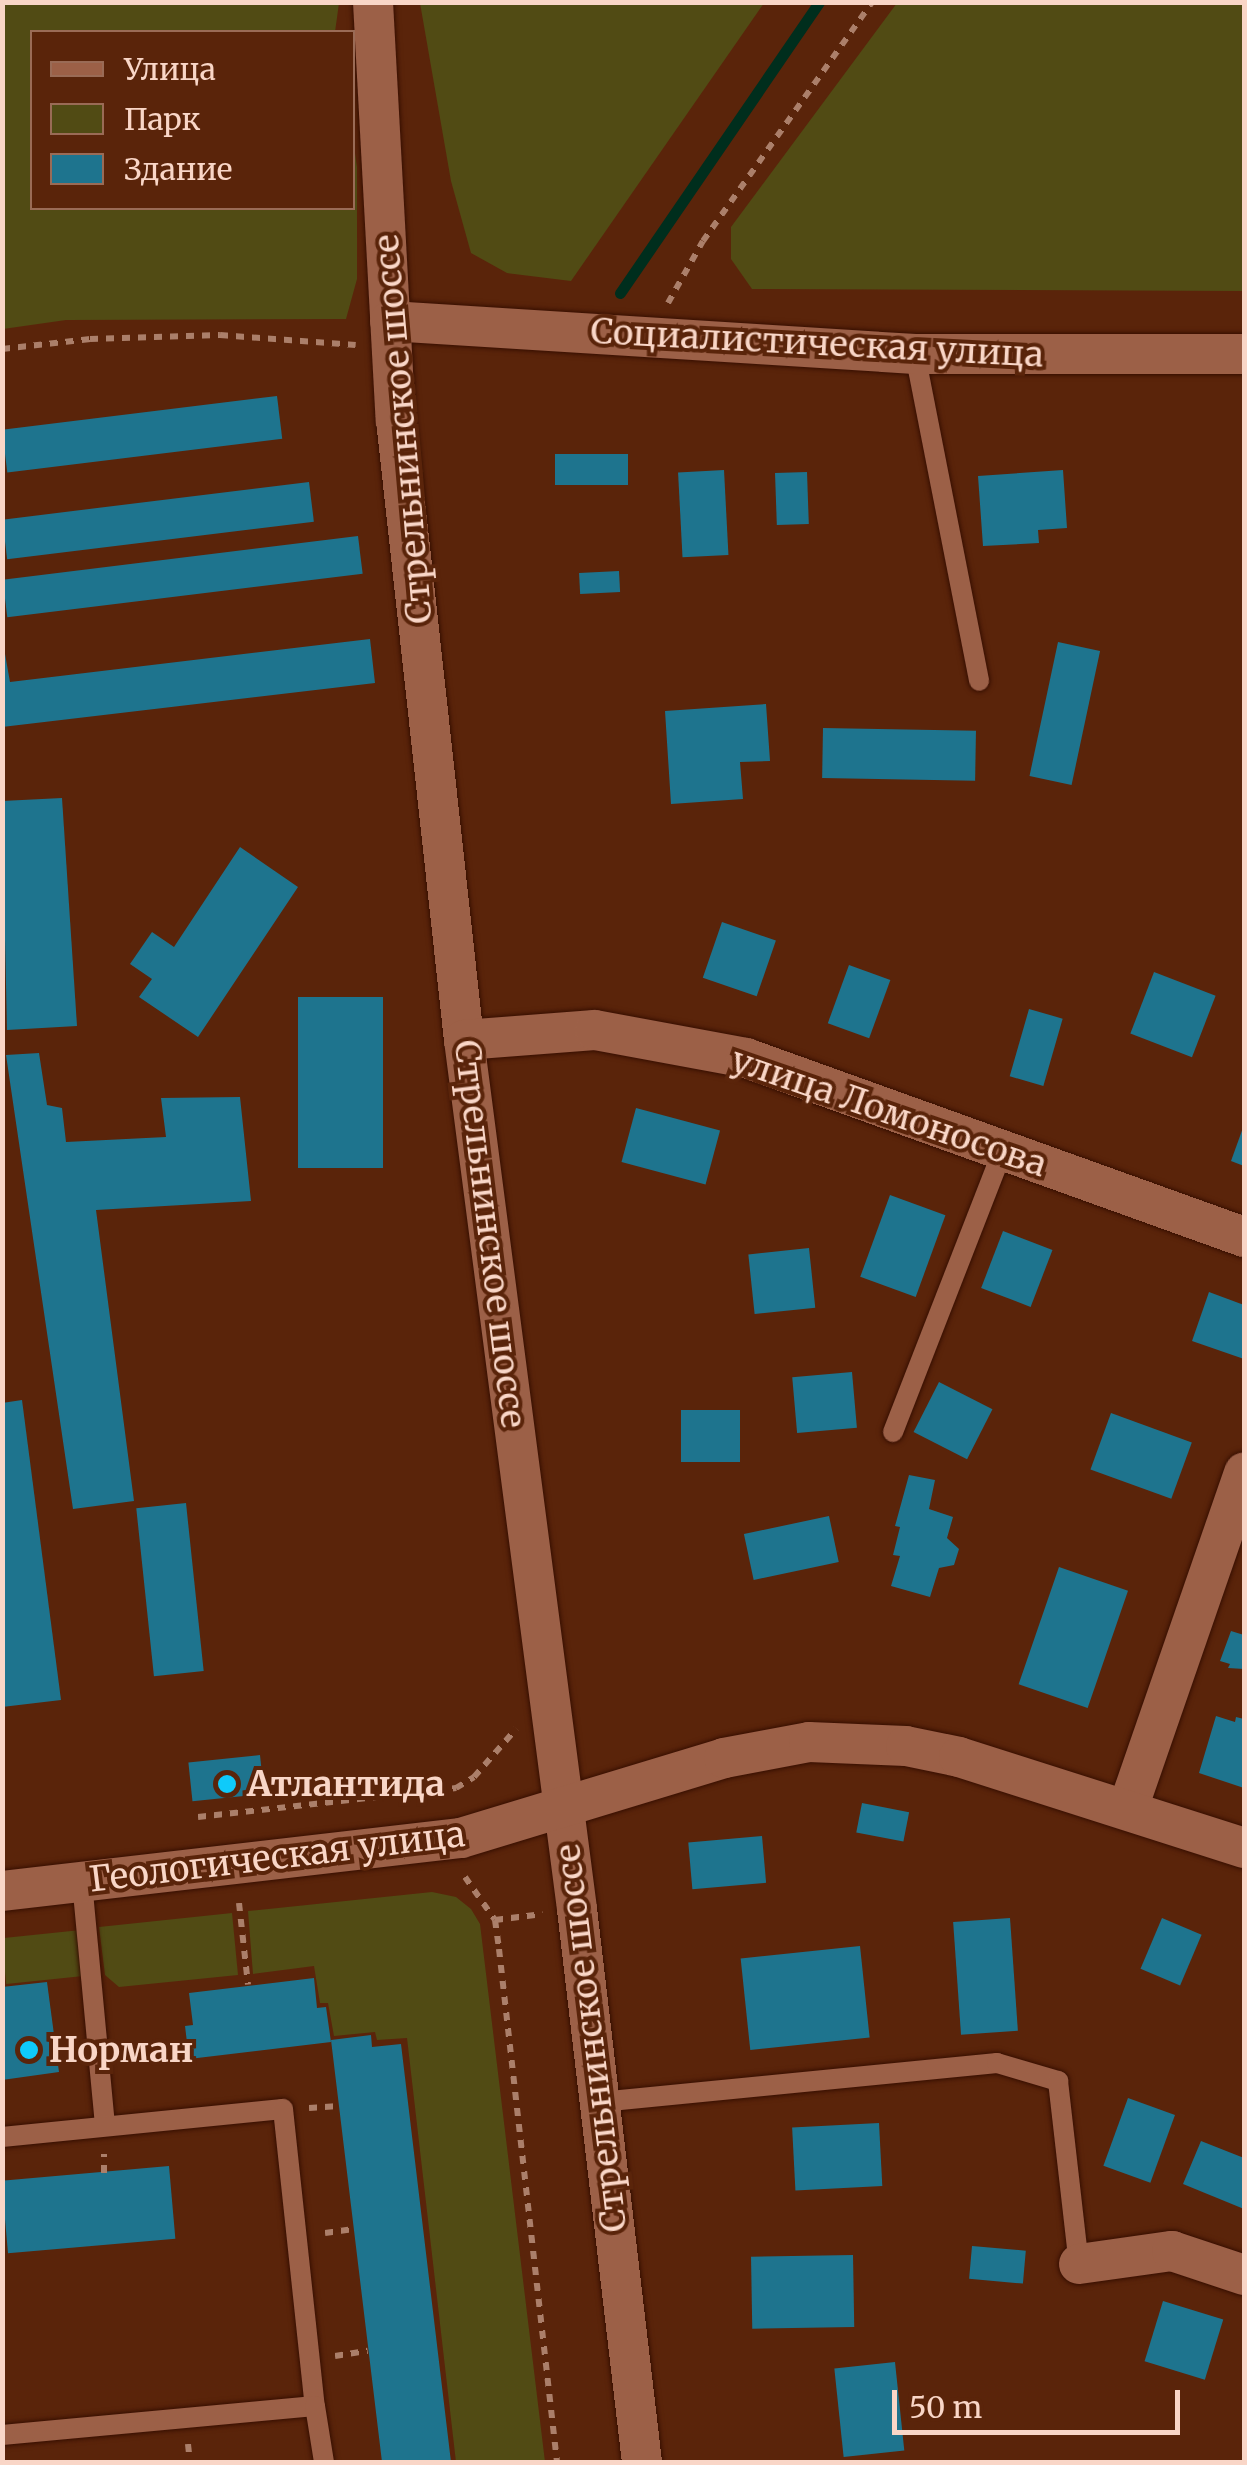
<!DOCTYPE html>
<html>
<head>
<meta charset="utf-8">
<style>
  body { margin:0 }
  #map { position:relative; width:1247px; height:2465px; overflow:hidden; background:#5a240a; font-family:Merriweather,serif }
  div>[style] { position:absolute }
  .green>* { inset:0; background:#514b14; transform-origin:0 0 }
  .stream>* { height:11px; margin:-5.5px; padding:0 5.5px; transform-origin:5.5px; border-radius:5.5px; background:#002e1d }
  .building>* { inset:0; background:#1e748e; transform-origin:0 0 }
  .path>* { height:6px; margin-top:-3px; transform-origin:0; background:repeating-linear-gradient(90deg,#ab7f6a 0 8px,transparent 0 16px) }
  .roads { filter:drop-shadow(0 0 2px #370f00) drop-shadow(0 0 2px #370f00) }
  .lane>* { height:20px; margin:-10px; padding:0 10px; transform-origin:10px; border-radius:10px; background:#9c6047 }
  .street>* { height:40px; margin:-20px; padding:0 20px; transform-origin:20px; border-radius:20px; background:#9c6047 }
  .dots>* { width:28px; height:28px; translate:-50% -50%; box-sizing:border-box; border:5px solid #5a240a; border-radius:50% }
  span { translate:-50% -50%; white-space:nowrap; text-align:center; line-height:1.15; -webkit-text-stroke:8px #5a240a; paint-order:stroke }
  .street-label { font-size:35px; color:#f9d6c7 }
  .poi-label { font-size:35px; color:#f9d6c7; font-weight:700 }
  .left { translate:0 -50%; text-align:left }
  .frame { position:absolute; inset:0; border:5px solid #f9d6c7; pointer-events:none }
  .legend { position:absolute; left:30px; top:30px; width:325px; height:180px; box-sizing:border-box; background:#5a240a; border:2px solid #9a6b56; margin:0; padding:12px 18px; list-style:none; font-size:30px; color:#f9d6c7 }
  .legend li { display:flex; align-items:center; gap:20px; height:50px }
  .legend b { width:50px; border:2px solid #9a6b56 }
  .scale { position:absolute; left:892px; top:2390px; width:288px; height:45px; box-sizing:border-box; border:5px solid #f9d6c7; border-top:0; padding-left:12px; font-size:30px; line-height:35px; white-space:nowrap; color:#f9d6c7; -webkit-text-stroke:8px #5a240a; paint-order:stroke }
</style>
</head>
<body>
<div id="map">
  <div class="green">
    <i style="clip-path:polygon(2px 3px,339px 3px,335px 32px,32px 32px,32px 208px,352px 208px,353px 139px,357px 167px,357px 279px,346px 319px,66px 320px,3px 329px)"></i>
    <i style="clip-path:polygon(420px 3px,420px 2px,764px 3px,571px 281px,507px 273px,471px 253px,451px 181px)"></i>
    <i style="clip-path:polygon(897px 3px,1244px 3px,1244px 291px,752px 289px,731px 259px,731px 227px)"></i>
    <i style="clip-path:polygon(432px 1892px,456px 1897px,471px 1909px,480px 1924px,545px 2462px,456px 2462px,407px 2038px,377px 2040px,375px 2032px,334px 2036px,328px 2003px,320px 2003px,314px 1966px,253px 1974px,248px 1911px)"></i>
    <i style="clip-path:polygon(232px 1913px,238px 1975px,119px 1987px,105px 1975px,99px 1927px)"></i>
    <i style="left:81px;top:1930px;width:46px;height:80px;rotate:84deg"></i>
  </div>
  <div class="stream">
    <i style="left:620px;top:293px;width:353px;rotate:-55.6deg"></i>
  </div>
  <div class="building">
    <i style="left:277px;top:396px;width:43px;height:277px;rotate:83deg"></i>
    <i style="left:628px;top:454px;width:31px;height:73px;rotate:90deg"></i>
    <i style="left:724px;top:470px;width:85px;height:46px;rotate:87deg"></i>
    <i style="clip-path:polygon(1063px 470px,1067px 528px,1038px 530px,1039px 543px,983px 546px,978px 476px)"></i>
    <i style="left:807px;top:472px;width:52px;height:32px;rotate:88deg"></i>
    <i style="left:309px;top:482px;width:40px;height:309px;rotate:83deg"></i>
    <i style="left:358px;top:536px;width:38px;height:358px;rotate:83deg"></i>
    <i style="left:619px;top:571px;width:21px;height:40px;rotate:87deg"></i>
    <i style="clip-path:polygon(2px 637px,10px 682px,370px 639px,375px 683px,2px 727px)"></i>
    <i style="left:1058px;top:642px;width:43px;height:137px;rotate:12deg"></i>
    <i style="clip-path:polygon(766px 704px,770px 761px,740px 762px,743px 799px,671px 804px,665px 711px)"></i>
    <i style="left:823px;top:728px;width:153px;height:50px;rotate:1deg"></i>
    <i style="clip-path:polygon(62px 798px,77px 1026px,7px 1030px,2px 801px)"></i>
    <i style="clip-path:polygon(240px 847px,298px 887px,198px 1037px,139px 997px,152px 979px,130px 964px,152px 932px,174px 947px)"></i>
    <i style="left:722px;top:922px;width:57px;height:59px;rotate:19deg"></i>
    <i style="left:849px;top:965px;width:44px;height:62px;rotate:20deg"></i>
    <i style="left:1154px;top:972px;width:66px;height:66px;rotate:21deg"></i>
    <i style="left:298px;top:997px;width:85px;height:171px"></i>
    <i style="left:1029px;top:1009px;width:35px;height:70px;rotate:16deg"></i>
    <i style="clip-path:polygon(39px 1053px,47px 1105px,62px 1108px,66px 1142px,166px 1137px,161px 1098px,240px 1097px,251px 1201px,96px 1210px,134px 1501px,73px 1509px,6px 1055px)"></i>
    <i style="left:636px;top:1108px;width:87px;height:56px;rotate:15deg"></i>
    <i style="clip-path:polygon(1244px 1125px,1244px 1166px,1231px 1161px)"></i>
    <i style="left:890px;top:1195px;width:59px;height:87px;rotate:20deg"></i>
    <i style="left:1003px;top:1231px;width:53px;height:61px;rotate:21deg"></i>
    <i style="left:809px;top:1248px;width:60px;height:61px;rotate:84deg"></i>
    <i style="clip-path:polygon(1209px 1292px,1244px 1305px,1244px 1359px,1192px 1341px)"></i>
    <i style="left:852px;top:1372px;width:56px;height:60px;rotate:85deg"></i>
    <i style="left:939px;top:1382px;width:60px;height:56px;rotate:27deg"></i>
    <i style="clip-path:polygon(22px 1400px,61px 1700px,2px 1707px,2px 1403px)"></i>
    <i style="left:681px;top:1410px;width:59px;height:52px"></i>
    <i style="left:1111px;top:1413px;width:86px;height:60px;rotate:20deg"></i>
    <i style="clip-path:polygon(909px 1475px,935px 1480px,929px 1509px,953px 1517px,947px 1538px,959px 1549px,954px 1565px,939px 1568px,930px 1597px,891px 1586px,900px 1556px,893px 1555px,900px 1527px,895px 1526px)"></i>
    <i style="left:186px;top:1503px;width:169px;height:50px;rotate:84deg"></i>
    <i style="left:829px;top:1516px;width:47px;height:87px;rotate:78deg"></i>
    <i style="left:1059px;top:1567px;width:73px;height:124px;rotate:19deg"></i>
    <i style="clip-path:polygon(1231px 1631px,1244px 1635px,1244px 1669px,1228px 1668px,1230px 1664px,1220px 1661px)"></i>
    <i style="clip-path:polygon(1216px 1716px,1235px 1722px,1236px 1717px,1244px 1719px,1244px 1788px,1199px 1773px)"></i>
    <i style="left:260px;top:1755px;width:39px;height:72px;rotate:84deg"></i>
    <i style="left:862px;top:1803px;width:48px;height:30px;rotate:11deg"></i>
    <i style="left:762px;top:1836px;width:47px;height:74px;rotate:85deg"></i>
    <i style="left:1010px;top:1918px;width:113px;height:57px;rotate:86deg"></i>
    <i style="left:1162px;top:1918px;width:43px;height:55px;rotate:23deg"></i>
    <i style="left:860px;top:1946px;width:92px;height:120px;rotate:84deg"></i>
    <i style="clip-path:polygon(314px 1978px,317px 2008px,326px 2007px,331px 2042px,189px 2059px,185px 2026px,193px 2025px,189px 1993px)"></i>
    <i style="clip-path:polygon(47px 1982px,59px 2072px,2px 2080px,2px 1987px)"></i>
    <i style="clip-path:polygon(371px 2035px,372px 2047px,401px 2044px,451px 2462px,382px 2462px,331px 2040px)"></i>
    <i style="left:1128px;top:2098px;width:50px;height:72px;rotate:20deg"></i>
    <i style="left:879px;top:2123px;width:63px;height:87px;rotate:87deg"></i>
    <i style="clip-path:polygon(1201px 2141px,1244px 2158px,1244px 2209px,1183px 2184px)"></i>
    <i style="left:169px;top:2166px;width:73px;height:168px;rotate:85deg"></i>
    <i style="left:972px;top:2246px;width:54px;height:33px;rotate:5deg"></i>
    <i style="left:853px;top:2255px;width:72px;height:102px;rotate:89deg"></i>
    <i style="left:1163px;top:2301px;width:63px;height:63px;rotate:17deg"></i>
    <i style="left:895px;top:2362px;width:89px;height:61px;rotate:84deg"></i>
  </div>
  <div class="path">
    <i style="left:668px;top:303px;width:71px;rotate:-60.6deg"></i>
    <i style="left:703px;top:241px;width:293px;rotate:-54.7deg"></i>
    <i style="left:2px;top:349px;width:89px;rotate:-6.5deg"></i>
    <i style="left:90px;top:339px;width:130px;rotate:-1.8deg"></i>
    <i style="left:220px;top:335px;width:136px;rotate:4.2deg"></i>
    <i style="left:198px;top:1817px;width:260px;rotate:-6.4deg"></i>
    <i style="left:456px;top:1788px;width:21px;rotate:-31deg"></i>
    <i style="left:474px;top:1777px;width:64px;rotate:-48.8deg"></i>
    <i style="left:465px;top:1877px;width:52px;rotate:55.1deg"></i>
    <i style="left:495px;top:1920px;width:29px;rotate:82deg"></i>
    <i style="left:499px;top:1949px;width:516px;rotate:83.55deg"></i>
    <i style="left:239px;top:1903px;width:82px;rotate:83.7deg"></i>
    <i style="left:495px;top:1920px;width:48px;rotate:-7.1deg"></i>
    <i style="left:309px;top:2108px;width:30px;rotate:-4deg"></i>
    <i style="left:104px;top:2173px;width:19px;rotate:-90deg"></i>
    <i style="left:325px;top:2233px;width:29px;rotate:-8deg"></i>
    <i style="left:335px;top:2356px;width:33px;rotate:-9deg"></i>
    <i style="left:188px;top:2444px;width:18px;rotate:84deg"></i>
  </div>
  <div class="roads">
    <div class="lane">
      <i style="left:915px;top:354px;width:333px;rotate:78.9deg"></i>
      <i style="left:893px;top:1432px;width:303px;rotate:-68.7deg"></i>
      <i style="left:82px;top:1882px;width:244px;rotate:84.6deg"></i>
      <i style="left:600px;top:2102px;width:399px;rotate:-5.6deg"></i>
      <i style="left:997px;top:2063px;width:64px;rotate:16.4deg"></i>
      <i style="left:1058px;top:2081px;width:184px;rotate:83.5deg"></i>
      <i style="left:2px;top:2137px;width:282px;rotate:-5.7deg"></i>
      <i style="left:283px;top:2109px;width:299px;rotate:83.9deg"></i>
      <i style="left:2px;top:2435px;width:314px;rotate:-5.3deg"></i>
      <i style="left:315px;top:2406px;width:57px;rotate:80.9deg"></i>
    </div>
    <div class="street">
      <i style="left:373px;top:2px;width:419px;rotate:86.9deg"></i>
      <i style="left:396px;top:420px;width:624px;rotate:83.74deg"></i>
      <i style="left:464px;top:1040px;width:876px;rotate:82.59deg"></i>
      <i style="left:577px;top:1909px;width:557px;rotate:83.3deg"></i>
      <i style="left:390px;top:321px;width:526px;rotate:3.6deg"></i>
      <i style="left:915px;top:354px;width:329px"></i>
      <i style="left:464px;top:1040px;width:131px;rotate:-4.4deg"></i>
      <i style="left:595px;top:1030px;width:154px;rotate:10.5deg"></i>
      <i style="left:746px;top:1058px;width:529px;rotate:19.77deg"></i>
      <i style="left:1128px;top:1808px;width:355px;rotate:-70.9deg"></i>
      <i style="left:2px;top:1891px;width:462px;rotate:-6.6deg"></i>
      <i style="left:461px;top:1838px;width:275px;rotate:-16.9deg"></i>
      <i style="left:724px;top:1758px;width:86px;rotate:-10.7deg"></i>
      <i style="left:809px;top:1742px;width:97px;rotate:2.4deg"></i>
      <i style="left:906px;top:1746px;width:54px;rotate:11.7deg"></i>
      <i style="left:959px;top:1757px;width:299px;rotate:17.7deg"></i>
      <i style="left:1079px;top:2264px;width:94px;rotate:-8deg"></i>
      <i style="left:1172px;top:2251px;width:76px;rotate:18.4deg"></i>
    </div>
  </div>
  <div class="dots">
    <i style="left:227px;top:1784px;background:#0fcafa"></i>
    <i style="left:29px;top:2050px;background:#0fcafa"></i>
  </div>
  <div class="street-label">
    <span style="left:817px;top:343px;rotate:3deg">Социалистическая улица</span>
    <span style="left:403px;top:429px;rotate:-95deg">Стрельнинское шоссе</span>
    <span style="left:889px;top:1112px;rotate:19deg">улица Ломоносова</span>
    <span style="left:490px;top:1234px;rotate:83deg">Стрельнинское шоссе</span>
    <span style="left:277px;top:1857px;rotate:-7deg">Геологическая улица</span>
    <span style="left:591px;top:2038px;rotate:-97deg">Стрельнинское шоссе</span>
  </div>
  <div class="poi-label">
    <span class="left" style="left:247px;top:1784px">Атлантида</span>
    <span class="left" style="left:49px;top:2050px">Норман</span>
  </div>
  <div class="frame"></div>
  <ul class="legend">
  <li><b style="height:12px;background:#9c6047"></b>Улица</li>
  <li><b style="height:28px;background:#514b14"></b>Парк</li>
  <li><b style="height:28px;background:#1e748e"></b>Здание</li>
  </ul>
  <div class="scale">50 m</div>
</div>
</body>
</html>
